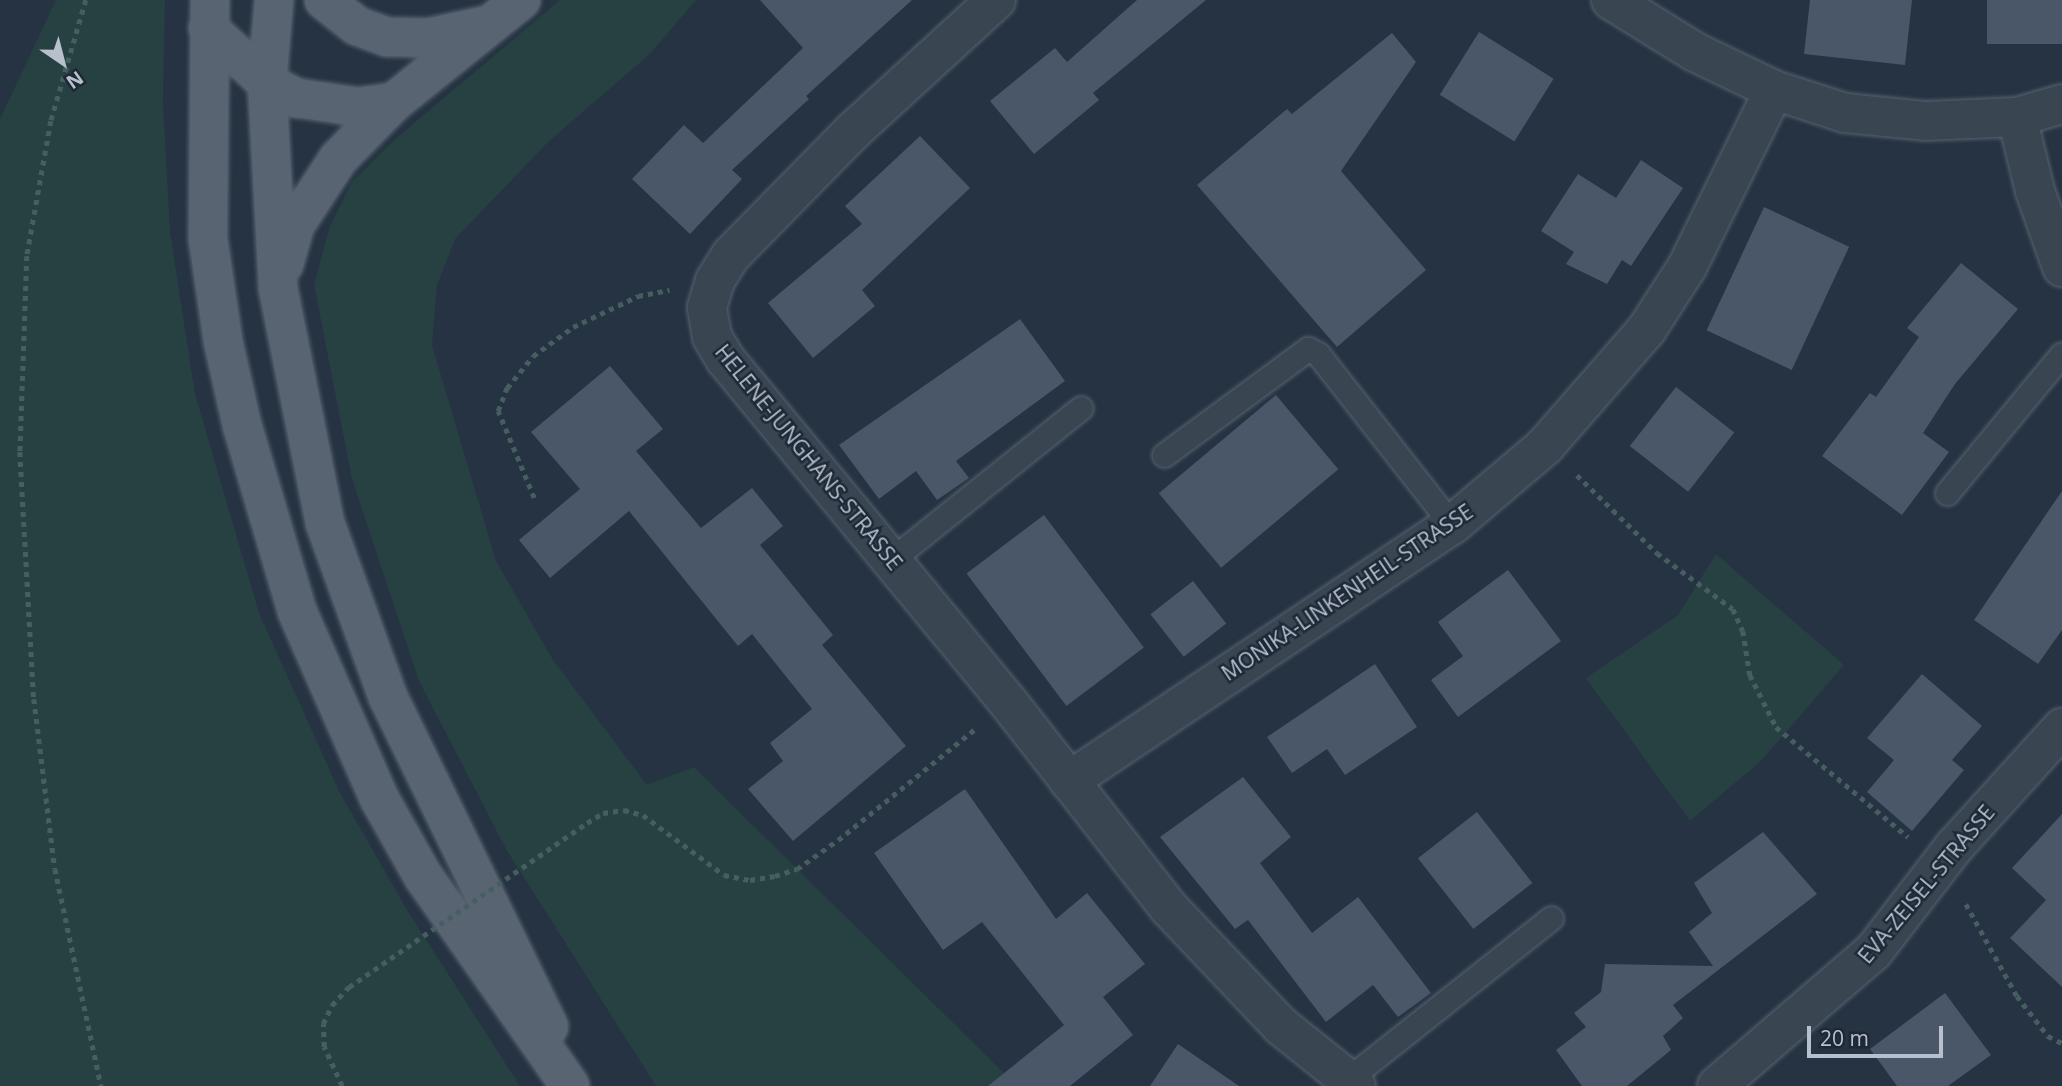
<!DOCTYPE html>
<html>
<head>
<meta charset="utf-8">
<style>
  body { margin:0 }
  #map { position:relative; width:2062px; height:1086px; overflow:hidden; background:#253342; font-family:"Open Sans",sans-serif }
  div>[style] { position:absolute }
  .green>* { inset:0; background:#274143 }
  .building>* { inset:0; background:#495769; transform-origin:0 0 }
  .path>* { height:4.5px; margin-top:-2.25px; transform-origin:0; background:repeating-linear-gradient(90deg,#465e60 0 5px,transparent 0 10px) }
  .roads { filter:drop-shadow(0 0 2px #58626f) drop-shadow(0 0 2px #58626f) }
  .lane>* { height:23px; margin:-11.5px; padding:0 11.5px; transform-origin:11.5px; border-radius:11.5px; background:#3a4552 }
  .street>* { height:38px; margin:-19px; padding:0 19px; transform-origin:19px; border-radius:19px; background:#3a4552 }
  .primary>* { height:38px; margin:-19px; padding:0 19px; transform-origin:19px; border-radius:19px; background:#586472 }
  .path-bridge>* { height:4.5px; margin-top:-2.25px; transform-origin:0; background:repeating-linear-gradient(90deg,#465e60 0 5px,transparent 0 10px) }
  span { translate:-50% -50%; white-space:nowrap; text-align:center; line-height:1.15; -webkit-text-stroke:5px #1e2937; paint-order:stroke }
  .street-label { font-size:21px; color:#b7c0cc }
  .north { position:absolute; left:28px; top:28px; width:70px; height:70px; -webkit-text-stroke:5px #1e2937; paint-order:stroke; rotate:145deg; font-size:19px; font-weight:700; line-height:28px; text-align:center; color:#b7c0cc }
  .north::after { content:''; display:block; margin:auto; width:24px; height:32px; background:#b7c0cc; clip-path:polygon(50% 0,100% 100%,50% 72%,0 100%) }
  .scale { position:absolute; left:1807px; top:1026px; width:136px; height:32px; box-sizing:border-box; border:4px solid #b7c0cc; border-top:0; padding-left:9px; font-size:21px; line-height:24px; white-space:nowrap; color:#b7c0cc; -webkit-text-stroke:5px #1e2937; paint-order:stroke }
</style>
</head>
<body>
<div id="map">
  <div class="green">
    <i style="clip-path:polygon(56px 0,165px 0,163px 101px,170px 232px,195px 394px,259px 613px,340px 793px,407px 910px,520px 1086px,0 1086px,0 119px)"></i>
    <i style="clip-path:polygon(560px 0,696px 0,650px 54px,548px 142px,455px 239px,437px 285px,432px 345px,496px 561px,553px 660px,647px 785px,694px 767px,1017px 1086px,656px 1086px,506px 849px,419px 681px,352px 479px,314px 285px,329px 229px,351px 183px,394px 140px)"></i>
    <i style="clip-path:polygon(1716px 554px,1844px 665px,1762px 760px,1690px 821px,1586px 678px,1678px 615px)"></i>
  </div>
  <div class="building">
    <i style="clip-path:polygon(760px 0,912px 0,806px 96px,809px 99px,732px 170px,742px 179px,690px 234px,632px 179px,684px 125px,703px 143px,803px 48px)"></i>
    <i style="clip-path:polygon(1137px 0,1206px 0,1093px 93px,1099px 100px,1034px 154px,990px 101px,1055px 48px,1067px 62px)"></i>
    <i style="clip-path:polygon(1810px 0,1912px 0,1905px 65px,1804px 54px)"></i>
    <i style="left:1987px;top:0;width:75px;height:44px"></i>
    <i style="left:1479px;top:32px;width:88px;height:74px;rotate:32deg"></i>
    <i style="clip-path:polygon(1392px 33px,1416px 62px,1341px 171px,1426px 270px,1337px 347px,1197px 185px,1287px 109px,1292px 114px)"></i>
    <i style="clip-path:polygon(920px 136px,970px 188px,862px 290px,875px 306px,813px 358px,768px 303px,862px 224px,845px 206px)"></i>
    <i style="clip-path:polygon(1641px 160px,1683px 188px,1631px 266px,1622px 260px,1607px 284px,1566px 264px,1574px 252px,1541px 231px,1578px 174px,1616px 198px)"></i>
    <i style="left:1764px;top:207px;width:94px;height:136px;rotate:25deg"></i>
    <i style="clip-path:polygon(1961px 263px,2018px 309px,1955px 384px,1923px 433px,1949px 452px,1902px 515px,1822px 456px,1870px 393px,1876px 397px,1919px 337px,1907px 328px)"></i>
    <i style="clip-path:polygon(1020px 319px,1065px 381px,956px 461px,969px 478px,937px 500px,916px 471px,879px 499px,839px 445px)"></i>
    <i style="clip-path:polygon(610px 366px,663px 429px,636px 451px,701px 528px,752px 488px,783px 526px,760px 545px,833px 635px,822px 645px,906px 746px,793px 841px,748px 789px,783px 761px,770px 743px,812px 709px,752px 634px,738px 646px,629px 511px,550px 578px,519px 540px,580px 489px,531px 432px)"></i>
    <i style="left:1676px;top:387px;width:74px;height:75px;rotate:38deg"></i>
    <i style="left:1276px;top:395px;width:97px;height:153px;rotate:50deg"></i>
    <i style="clip-path:polygon(2062px 491px,2062px 630px,2038px 664px,1974px 620px)"></i>
    <i style="left:1044px;top:515px;width:166px;height:97px;rotate:53deg"></i>
    <i style="clip-path:polygon(1508px 570px,1561px 641px,1458px 717px,1431px 680px,1463px 656px,1438px 622px)"></i>
    <i style="left:1193px;top:581px;width:54px;height:54px;rotate:52deg"></i>
    <i style="clip-path:polygon(1375px 664px,1417px 727px,1345px 775px,1327px 749px,1292px 773px,1267px 737px)"></i>
    <i style="clip-path:polygon(1922px 674px,1982px 726px,1952px 760px,1964px 770px,1912px 831px,1867px 792px,1894px 760px,1867px 738px)"></i>
    <i style="clip-path:polygon(1243px 777px,1291px 837px,1260px 863px,1312px 933px,1358px 897px,1431px 993px,1398px 1017px,1373px 985px,1326px 1022px,1248px 920px,1235px 929px,1160px 837px)"></i>
    <i style="clip-path:polygon(965px 789px,1056px 919px,1087px 893px,1145px 964px,1103px 997px,1133px 1035px,1070px 1086px,988px 1086px,1064px 1025px,982px 922px,943px 950px,874px 853px)"></i>
    <i style="left:1477px;top:812px;width:90px;height:75px;rotate:52deg"></i>
    <i style="clip-path:polygon(2062px 814px,2062px 987px,2010px 938px,2046px 900px,2012px 868px)"></i>
    <i style="clip-path:polygon(1763px 832px,1817px 894px,1673px 1005px,1683px 1018px,1663px 1036px,1671px 1050px,1627px 1086px,1582px 1086px,1556px 1050px,1586px 1027px,1574px 1013px,1601px 992px,1605px 964px,1713px 966px,1689px 932px,1712px 913px,1694px 883px)"></i>
    <i style="clip-path:polygon(1945px 993px,1991px 1055px,1948px 1086px,1897px 1086px,1870px 1049px)"></i>
    <i style="clip-path:polygon(1178px 1044px,1239px 1086px,1150px 1086px)"></i>
  </div>
  <div class="path">
    <i style="left:86px;top:0;width:126px;rotate:106.1deg"></i>
    <i style="left:51px;top:121px;width:137px;rotate:100.1deg"></i>
    <i style="left:27px;top:256px;width:196px;rotate:92deg"></i>
    <i style="left:20px;top:452px;width:247px;rotate:86.8deg"></i>
    <i style="left:34px;top:699px;width:171px;rotate:83deg"></i>
    <i style="left:55px;top:869px;width:222px;rotate:78deg"></i>
    <i style="left:1577px;top:475px;width:112px;rotate:44.3deg"></i>
    <i style="left:1657px;top:553px;width:94px;rotate:36.4deg"></i>
    <i style="left:1733px;top:609px;width:24px;rotate:66deg"></i>
    <i style="left:1743px;top:631px;width:45px;rotate:81deg"></i>
    <i style="left:1750px;top:675px;width:58px;rotate:63.4deg"></i>
    <i style="left:1776px;top:727px;width:172px;rotate:39.8deg"></i>
    <i style="left:534px;top:498px;width:94px;rotate:-112.5deg"></i>
    <i style="left:498px;top:411px;width:25px;rotate:-69deg"></i>
    <i style="left:507px;top:388px;width:41px;rotate:-50.9deg"></i>
    <i style="left:533px;top:356px;width:49px;rotate:-35.9deg"></i>
    <i style="left:573px;top:327px;width:72px;rotate:-25.5deg"></i>
    <i style="left:638px;top:296px;width:32px;rotate:-11deg"></i>
    <i style="left:587px;top:823px;width:19px;rotate:-32deg"></i>
    <i style="left:603px;top:813px;width:21px;rotate:-8deg"></i>
    <i style="left:624px;top:810px;width:20px;rotate:15deg"></i>
    <i style="left:643px;top:815px;width:101px;rotate:36.5deg"></i>
    <i style="left:724px;top:875px;width:26px;rotate:11deg"></i>
    <i style="left:750px;top:880px;width:25px;rotate:-9deg"></i>
    <i style="left:775px;top:876px;width:23px;rotate:-18deg"></i>
    <i style="left:797px;top:869px;width:50px;rotate:-35.3deg"></i>
    <i style="left:838px;top:840px;width:175px;rotate:-39deg"></i>
    <i style="left:1966px;top:904px;width:105px;rotate:61deg"></i>
    <i style="left:2017px;top:996px;width:51px;rotate:52.2deg"></i>
    <i style="left:2048px;top:1036px;width:16px;rotate:27deg"></i>
    <i style="left:342px;top:1086px;width:43px;rotate:-114.8deg"></i>
    <i style="left:324px;top:1047px;width:23px;rotate:-92deg"></i>
    <i style="left:323px;top:1024px;width:21px;rotate:-65deg"></i>
    <i style="left:332px;top:1005px;width:25px;rotate:-47deg"></i>
  </div>
  <div class="roads">
    <div class="lane">
      <i style="left:1164px;top:455px;width:179px;rotate:-36.4deg"></i>
      <i style="left:1308px;top:349px;width:11px;rotate:27deg"></i>
      <i style="left:1318px;top:354px;width:217px;rotate:51.9deg"></i>
      <i style="left:1947px;top:493px;width:180px;rotate:-50.4deg"></i>
      <i style="left:891px;top:560px;width:243px;rotate:-38.7deg"></i>
      <i style="left:1348px;top:1079px;width:259px;rotate:-38.4deg"></i>
    </div>
    <div class="street">
      <i style="left:996px;top:0;width:193px;rotate:137.5deg"></i>
      <i style="left:854px;top:130px;width:175px;rotate:134.5deg"></i>
      <i style="left:731px;top:255px;width:31px;rotate:122deg"></i>
      <i style="left:715px;top:281px;width:28px;rotate:107deg"></i>
      <i style="left:707px;top:308px;width:29px;rotate:80deg"></i>
      <i style="left:712px;top:337px;width:27px;rotate:59deg"></i>
      <i style="left:726px;top:360px;width:443px;rotate:50.5deg"></i>
      <i style="left:1008px;top:702px;width:261px;rotate:52deg"></i>
      <i style="left:1169px;top:908px;width:163px;rotate:46.5deg"></i>
      <i style="left:1281px;top:1026px;width:96px;rotate:38.7deg"></i>
      <i style="left:1611px;top:0;width:99px;rotate:31.8deg"></i>
      <i style="left:1695px;top:52px;width:88px;rotate:25.7deg"></i>
      <i style="left:1774px;top:90px;width:75px;rotate:17.9deg"></i>
      <i style="left:1845px;top:113px;width:80px;rotate:5.7deg"></i>
      <i style="left:1925px;top:121px;width:92px;rotate:-2.5deg"></i>
      <i style="left:2017px;top:117px;width:47px;rotate:-16.1deg"></i>
      <i style="left:2017px;top:117px;width:76px;rotate:76.3deg"></i>
      <i style="left:2035px;top:191px;width:81px;rotate:70.4deg"></i>
      <i style="left:1069px;top:781px;width:461px;rotate:-33.8deg"></i>
      <i style="left:1452px;top:525px;width:122px;rotate:-40.3deg"></i>
      <i style="left:1545px;top:446px;width:155px;rotate:-48.9deg"></i>
      <i style="left:1647px;top:329px;width:74px;rotate:-57.2deg"></i>
      <i style="left:1687px;top:267px;width:197px;rotate:-63.8deg"></i>
      <i style="left:1717px;top:1086px;width:206px;rotate:-40.7deg"></i>
      <i style="left:1873px;top:952px;width:133px;rotate:-52.4deg"></i>
      <i style="left:1954px;top:847px;width:161px;rotate:-47.8deg"></i>
    </div>
    <div class="primary">
      <i style="left:210px;top:0;width:239px;rotate:90.5deg"></i>
      <i style="left:208px;top:239px;width:103px;rotate:81.6deg"></i>
      <i style="left:223px;top:341px;width:86px;rotate:77.3deg"></i>
      <i style="left:242px;top:425px;width:194px;rotate:73.5deg"></i>
      <i style="left:297px;top:611px;width:204px;rotate:66.3deg"></i>
      <i style="left:379px;top:798px;width:90px;rotate:60.6deg"></i>
      <i style="left:423px;top:876px;width:256px;rotate:55deg"></i>
      <i style="left:274px;top:0;width:83px;rotate:94.8deg"></i>
      <i style="left:267px;top:83px;width:205px;rotate:86.9deg"></i>
      <i style="left:278px;top:288px;width:240px;rotate:78.7deg"></i>
      <i style="left:325px;top:523px;width:185px;rotate:70.1deg"></i>
      <i style="left:388px;top:697px;width:367px;rotate:64deg"></i>
      <i style="left:324px;top:0;width:42px;rotate:38.2deg"></i>
      <i style="left:357px;top:26px;width:33px;rotate:20deg"></i>
      <i style="left:388px;top:37px;width:39px;rotate:1deg"></i>
      <i style="left:427px;top:38px;width:57px;rotate:-12.1deg"></i>
      <i style="left:208px;top:28px;width:81px;rotate:43deg"></i>
      <i style="left:267px;top:83px;width:34px;rotate:27deg"></i>
      <i style="left:297px;top:98px;width:62px;rotate:8.4deg"></i>
      <i style="left:358px;top:107px;width:36px;rotate:-8deg"></i>
      <i style="left:284px;top:264px;width:41px;rotate:-74.2deg"></i>
      <i style="left:295px;top:225px;width:79px;rotate:-56.9deg"></i>
      <i style="left:338px;top:159px;width:80px;rotate:-45.5deg"></i>
      <i style="left:394px;top:102px;width:163px;rotate:-38.8deg"></i>
    </div>
  </div>
  <div class="path-bridge">
    <i style="left:349px;top:987px;width:289px;rotate:-34.6deg"></i>
  </div>
  <div class="street-label">
    <span style="left:809px;top:457px;rotate:51deg">HELENE-JUNGHANS-STRASSE</span>
    <span style="left:1347px;top:592px;rotate:-34deg">MONIKA-LINKENHEIL-STRASSE</span>
    <span style="left:1926px;top:884px;rotate:-50deg">EVA-ZEISEL-STRASSE</span>
  </div>
  <div class="north">N</div>
  <div class="scale">20 m</div>
</div>
</body>
</html>
